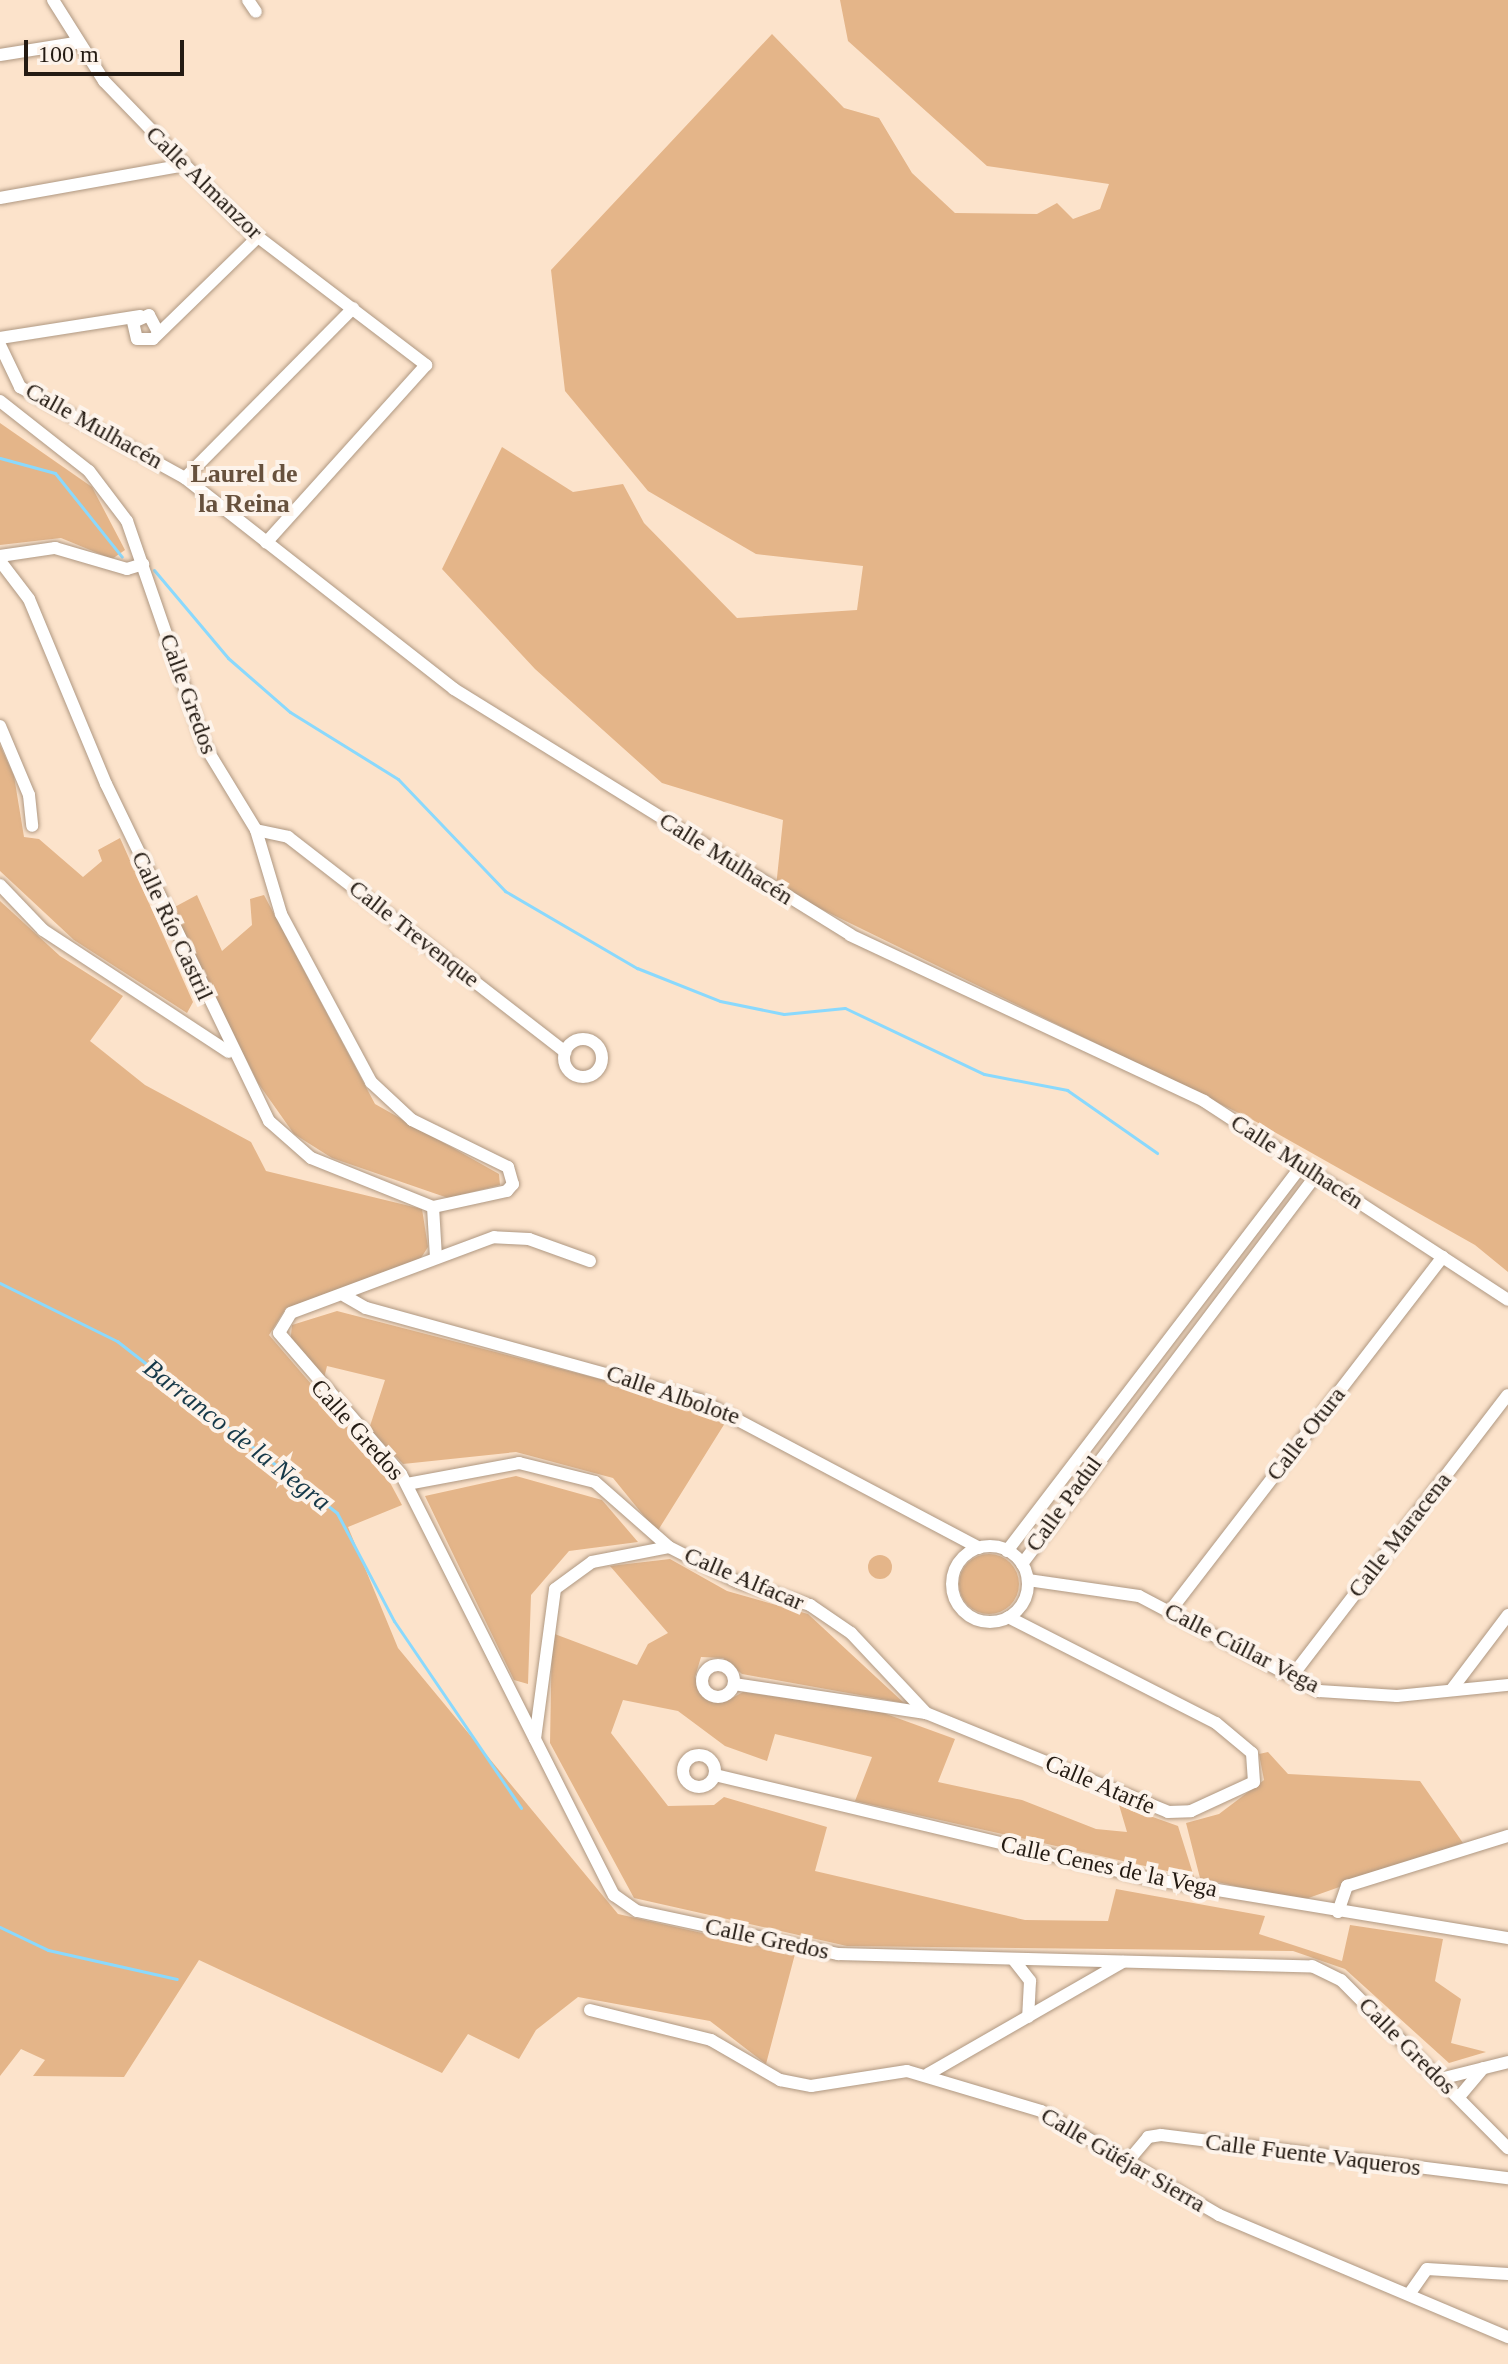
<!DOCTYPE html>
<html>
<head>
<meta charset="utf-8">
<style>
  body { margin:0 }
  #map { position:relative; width:1508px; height:2364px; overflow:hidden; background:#fce3cb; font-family:"Times New Roman",serif }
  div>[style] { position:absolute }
  .green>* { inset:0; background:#e4b589 }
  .round { border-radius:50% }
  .stream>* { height:3px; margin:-1.5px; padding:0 1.5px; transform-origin:1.5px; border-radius:1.5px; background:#8ad9fd }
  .roads { filter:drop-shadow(0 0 2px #af9882) drop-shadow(0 0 2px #af9882) }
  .minor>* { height:12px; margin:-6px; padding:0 6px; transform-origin:6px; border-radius:6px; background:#fff }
  .minor>.ring { margin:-6px; padding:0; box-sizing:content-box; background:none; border:12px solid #fff; border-radius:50% }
  span { translate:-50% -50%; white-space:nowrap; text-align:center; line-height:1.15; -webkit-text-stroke:8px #fdf3ea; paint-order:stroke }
  .street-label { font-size:24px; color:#241b13 }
  .neighbourhood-label { font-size:26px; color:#67513d; font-weight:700 }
  .water-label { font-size:26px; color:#163949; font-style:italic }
  .scale { position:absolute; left:24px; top:40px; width:160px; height:36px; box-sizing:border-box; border:4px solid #241b13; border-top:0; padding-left:10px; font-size:24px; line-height:28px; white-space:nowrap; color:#241b13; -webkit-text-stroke:6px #fdf3ea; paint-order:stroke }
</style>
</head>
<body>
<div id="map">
  <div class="green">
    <i style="clip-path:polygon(840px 0,1508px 0,1508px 1272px,1475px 1245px,1253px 1120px,776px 887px,783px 820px,662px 783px,535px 669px,442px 569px,502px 447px,573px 492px,623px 484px,644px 523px,737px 618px,857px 610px,863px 566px,756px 554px,648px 491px,565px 391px,551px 270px,772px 34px,844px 108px,879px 118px,912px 173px,955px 213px,1037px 214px,1057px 203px,1073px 219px,1100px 209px,1109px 184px,987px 166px,848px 41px)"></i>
    <i style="clip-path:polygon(0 423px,92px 487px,125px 550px,112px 559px,61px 538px,0 545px)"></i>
    <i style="clip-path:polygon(0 745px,14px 776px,24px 837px,39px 839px,83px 877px,102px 861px,98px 850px,120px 838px,193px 1002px,187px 1013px,74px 940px,0 871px)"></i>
    <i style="clip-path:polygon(197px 895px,222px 951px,252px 925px,250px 899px,264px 895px,375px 1104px,499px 1174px,500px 1185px,448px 1198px,332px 1158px,294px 1134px,258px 1083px,171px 909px)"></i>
    <i style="clip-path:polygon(0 901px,60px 956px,123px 996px,90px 1041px,145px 1085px,251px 1142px,266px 1171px,422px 1209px,428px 1247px,419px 1261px,286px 1308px,269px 1335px,380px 1464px,402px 1505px,348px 1527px,398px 1648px,618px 1914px,795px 1954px,766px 2064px,710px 2021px,578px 1997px,536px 2030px,519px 2059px,468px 2034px,442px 2073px,199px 1960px,124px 2077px,33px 2076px,45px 2060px,21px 2049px,0 2076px)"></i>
    <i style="clip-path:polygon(337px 1311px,665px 1396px,725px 1423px,657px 1532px,613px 1478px,516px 1452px,403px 1464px,369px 1429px,385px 1380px,327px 1366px,323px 1382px,290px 1345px,292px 1325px)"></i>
    <i style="clip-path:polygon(516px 1476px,602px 1500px,638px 1542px,569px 1551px,531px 1595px,528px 1684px,514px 1680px,425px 1496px)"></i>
    <i class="round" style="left:959px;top:1554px;width:60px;height:60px"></i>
    <i class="round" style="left:868px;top:1555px;width:24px;height:24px"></i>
    <i style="clip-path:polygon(670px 1559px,727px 1591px,808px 1614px,904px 1703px,742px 1674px,723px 1658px,701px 1657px,695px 1677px,705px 1699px,725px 1702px,743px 1692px,878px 1711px,955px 1739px,938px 1782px,1022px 1800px,1096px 1829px,1127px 1832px,1119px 1805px,1178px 1826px,1194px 1877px,855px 1801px,872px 1757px,775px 1734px,767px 1761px,725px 1746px,678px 1711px,623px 1700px,611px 1733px,668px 1806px,714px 1805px,724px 1797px,827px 1827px,815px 1871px,1025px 1920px,1108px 1921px,1116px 1889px,1265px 1916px,1259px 1934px,1342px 1961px,1350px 1925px,1443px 1939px,1435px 1981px,1461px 1999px,1451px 2043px,1486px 2052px,1449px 2063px,1345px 1969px,1293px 1951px,847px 1946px,634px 1898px,550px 1743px,552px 1633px,637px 1665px,648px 1644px,668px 1633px,610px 1566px)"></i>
    <i style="clip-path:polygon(1268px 1752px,1288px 1774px,1420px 1781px,1463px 1843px,1300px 1901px,1200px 1878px,1186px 1823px,1219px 1814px,1264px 1780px,1259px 1754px)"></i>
  </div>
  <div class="stream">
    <i style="left:0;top:458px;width:57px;rotate:15.3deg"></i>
    <i style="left:55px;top:473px;width:107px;rotate:51.4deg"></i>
    <i style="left:154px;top:570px;width:115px;rotate:49.9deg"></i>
    <i style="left:228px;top:658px;width:82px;rotate:41.1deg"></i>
    <i style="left:290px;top:712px;width:127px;rotate:31.8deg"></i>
    <i style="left:398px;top:779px;width:155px;rotate:46.3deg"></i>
    <i style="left:505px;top:891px;width:153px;rotate:30.3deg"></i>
    <i style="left:637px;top:968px;width:89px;rotate:21.7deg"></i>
    <i style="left:720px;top:1001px;width:65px;rotate:11.5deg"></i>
    <i style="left:784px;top:1014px;width:61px;rotate:-5.6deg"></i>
    <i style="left:845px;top:1008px;width:154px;rotate:25.4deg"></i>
    <i style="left:984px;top:1074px;width:85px;rotate:10.9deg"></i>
    <i style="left:1067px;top:1090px;width:110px;rotate:35deg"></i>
    <i style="left:0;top:1283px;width:131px;rotate:26.4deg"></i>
    <i style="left:117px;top:1341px;width:279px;rotate:38deg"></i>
    <i style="left:337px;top:1513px;width:122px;rotate:62.2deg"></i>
    <i style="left:394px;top:1621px;width:226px;rotate:55.8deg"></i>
    <i style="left:0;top:1927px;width:53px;rotate:25.6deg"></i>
    <i style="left:48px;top:1950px;width:132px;rotate:12.7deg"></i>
  </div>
  <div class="roads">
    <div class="minor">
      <i style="left:53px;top:0;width:96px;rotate:57.8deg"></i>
      <i style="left:104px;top:81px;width:203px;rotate:46deg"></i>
      <i style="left:245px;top:227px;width:228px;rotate:37.3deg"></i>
      <i style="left:426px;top:365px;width:239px;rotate:132deg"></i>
      <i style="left:248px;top:0;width:14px;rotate:56deg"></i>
      <i style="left:0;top:55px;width:76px;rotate:-9.1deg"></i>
      <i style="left:0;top:198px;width:188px;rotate:-10.1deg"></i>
      <i style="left:158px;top:332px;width:19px;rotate:-118deg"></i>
      <i style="left:149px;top:315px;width:17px;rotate:156deg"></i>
      <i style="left:133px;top:322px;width:17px;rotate:77deg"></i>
      <i style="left:137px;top:339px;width:16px"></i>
      <i style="left:153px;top:339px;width:146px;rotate:-44.2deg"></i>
      <i style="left:0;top:338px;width:142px;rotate:-8.9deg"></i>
      <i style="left:0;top:345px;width:47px;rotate:64.5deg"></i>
      <i style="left:20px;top:387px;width:188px;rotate:28.9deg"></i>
      <i style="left:185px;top:478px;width:342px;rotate:38.1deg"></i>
      <i style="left:454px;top:689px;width:466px;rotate:31.8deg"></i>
      <i style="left:850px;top:935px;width:391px;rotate:25.1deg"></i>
      <i style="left:1204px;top:1101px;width:363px;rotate:33.2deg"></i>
      <i style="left:0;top:401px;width:113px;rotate:38.2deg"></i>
      <i style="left:89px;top:471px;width:63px;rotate:52.8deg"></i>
      <i style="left:127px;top:521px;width:238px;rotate:70.9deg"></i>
      <i style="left:205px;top:746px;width:98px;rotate:58.7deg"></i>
      <i style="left:256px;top:830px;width:88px;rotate:73.4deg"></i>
      <i style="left:281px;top:914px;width:191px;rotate:61.8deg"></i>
      <i style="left:371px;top:1082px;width:56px;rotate:42.8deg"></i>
      <i style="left:412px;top:1120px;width:107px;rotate:26.1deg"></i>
      <i style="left:508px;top:1167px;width:18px;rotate:74deg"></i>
      <i style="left:513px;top:1184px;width:9px;rotate:131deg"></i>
      <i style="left:507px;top:1191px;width:76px;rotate:167.8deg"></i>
      <i style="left:433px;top:1207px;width:131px;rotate:-158.1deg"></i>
      <i style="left:311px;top:1158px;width:56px;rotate:-138.6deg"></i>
      <i style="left:269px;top:1121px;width:374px;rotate:-115.8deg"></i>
      <i style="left:106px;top:784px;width:200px;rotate:-112.6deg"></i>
      <i style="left:29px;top:599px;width:48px;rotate:-127.3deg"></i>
      <i style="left:185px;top:478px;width:239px;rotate:-45.3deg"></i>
      <i style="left:0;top:556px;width:56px;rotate:-8.3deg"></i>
      <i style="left:55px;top:548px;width:75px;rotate:16.3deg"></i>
      <i style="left:127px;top:569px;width:17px;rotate:-17deg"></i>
      <i style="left:0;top:726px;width:75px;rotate:67.2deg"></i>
      <i style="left:29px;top:795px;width:31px;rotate:84deg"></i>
      <i style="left:256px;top:830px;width:33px;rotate:12deg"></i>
      <i style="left:288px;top:837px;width:351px;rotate:37.8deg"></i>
      <i style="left:0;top:885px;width:62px;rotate:46.3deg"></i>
      <i style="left:43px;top:930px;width:222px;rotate:33.3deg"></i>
      <i class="ring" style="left:564px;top:1039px;width:26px;height:26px"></i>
      <i style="left:433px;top:1207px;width:51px;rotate:86.6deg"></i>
      <i style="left:590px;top:1261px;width:65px;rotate:-160.2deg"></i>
      <i style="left:529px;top:1239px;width:35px;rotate:-177deg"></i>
      <i style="left:494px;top:1237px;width:217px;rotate:159.5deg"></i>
      <i style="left:291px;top:1313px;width:23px;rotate:121deg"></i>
      <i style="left:279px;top:1333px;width:186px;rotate:49.1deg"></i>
      <i style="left:401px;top:1474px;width:472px;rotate:63.2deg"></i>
      <i style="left:614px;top:1895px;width:28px;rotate:35deg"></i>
      <i style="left:637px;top:1911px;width:206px;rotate:12.1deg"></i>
      <i style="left:838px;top:1954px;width:474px;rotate:1.5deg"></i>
      <i style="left:1312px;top:1966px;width:32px;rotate:26deg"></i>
      <i style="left:1341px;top:1980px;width:237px;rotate:45.2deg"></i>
      <i style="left:345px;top:1296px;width:24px;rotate:30deg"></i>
      <i style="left:366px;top:1308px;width:346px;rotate:15.4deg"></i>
      <i style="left:700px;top:1400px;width:316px;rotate:27.9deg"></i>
      <i style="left:407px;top:1484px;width:114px;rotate:-10.6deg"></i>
      <i style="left:519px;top:1463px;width:78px;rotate:14deg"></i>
      <i style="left:595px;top:1482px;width:98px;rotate:41.3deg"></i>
      <i style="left:669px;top:1547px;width:77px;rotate:26.9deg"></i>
      <i style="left:738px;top:1582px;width:76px;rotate:17.7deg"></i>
      <i style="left:810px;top:1605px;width:50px;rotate:34.3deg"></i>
      <i style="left:851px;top:1633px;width:110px;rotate:46.8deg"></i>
      <i class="ring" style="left:952px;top:1546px;width:64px;height:64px"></i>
      <i style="left:1007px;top:1551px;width:486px;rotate:-52.6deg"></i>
      <i style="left:1022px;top:1564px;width:488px;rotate:-52.9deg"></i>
      <i style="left:1028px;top:1580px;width:112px;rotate:8.2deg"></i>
      <i style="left:1139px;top:1596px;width:204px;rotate:27.8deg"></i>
      <i style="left:1319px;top:1691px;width:78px;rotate:3.7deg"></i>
      <i style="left:1397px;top:1696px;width:112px;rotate:-5.7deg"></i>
      <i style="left:1170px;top:1611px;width:447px;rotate:-52.4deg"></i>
      <i class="ring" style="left:702px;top:1665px;width:20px;height:20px"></i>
      <i style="left:1292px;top:1676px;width:354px;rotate:-52.5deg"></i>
      <i style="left:734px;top:1684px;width:194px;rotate:8.6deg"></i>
      <i style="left:926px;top:1713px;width:261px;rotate:22.2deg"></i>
      <i style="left:1168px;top:1812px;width:23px;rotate:-2deg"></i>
      <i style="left:1191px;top:1811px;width:69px;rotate:-24.7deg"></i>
      <i style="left:1254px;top:1782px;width:29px;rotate:-94deg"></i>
      <i style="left:1252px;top:1753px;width:47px;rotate:-140.2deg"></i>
      <i style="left:1216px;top:1723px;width:233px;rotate:-153deg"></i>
      <i style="left:1452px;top:1689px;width:93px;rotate:-52.9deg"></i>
      <i style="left:535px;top:1739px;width:151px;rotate:-82.4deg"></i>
      <i style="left:555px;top:1589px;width:46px;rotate:-36.1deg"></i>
      <i style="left:592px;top:1562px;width:78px;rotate:-11deg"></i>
      <i class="ring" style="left:683px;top:1755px;width:20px;height:20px"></i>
      <i style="left:715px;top:1775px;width:448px;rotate:13.4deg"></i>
      <i style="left:1151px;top:1879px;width:362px;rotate:9.4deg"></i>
      <i style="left:1338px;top:1912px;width:28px;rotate:-71deg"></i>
      <i style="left:1347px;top:1886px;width:169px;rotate:-17.3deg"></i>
      <i style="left:1013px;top:1959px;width:28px;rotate:52deg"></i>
      <i style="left:1030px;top:1981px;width:36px;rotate:93deg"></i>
      <i style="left:590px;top:2010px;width:125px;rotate:13.9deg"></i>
      <i style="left:711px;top:2040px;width:80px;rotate:30.1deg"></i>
      <i style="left:780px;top:2080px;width:32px;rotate:11deg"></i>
      <i style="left:811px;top:2086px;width:97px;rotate:-8.9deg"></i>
      <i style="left:907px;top:2071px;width:140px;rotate:16.6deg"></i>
      <i style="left:1041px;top:2111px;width:206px;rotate:30.3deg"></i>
      <i style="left:1219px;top:2215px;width:314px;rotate:22.9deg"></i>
      <i style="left:928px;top:2074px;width:225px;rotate:-29.9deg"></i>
      <i style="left:1440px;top:2079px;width:70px;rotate:-14deg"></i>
      <i style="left:1459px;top:2097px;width:38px;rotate:-50deg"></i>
      <i style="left:1129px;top:2160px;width:30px;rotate:-50deg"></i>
      <i style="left:1148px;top:2137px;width:13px;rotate:-9deg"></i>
      <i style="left:1161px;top:2135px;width:350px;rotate:7.1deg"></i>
      <i style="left:1410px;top:2293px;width:29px;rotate:-55deg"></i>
      <i style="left:1427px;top:2269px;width:81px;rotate:3.5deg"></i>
    </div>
  </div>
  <div class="street-label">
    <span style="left:204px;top:183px;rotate:44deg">Calle Almanzor</span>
    <span style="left:94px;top:426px;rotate:29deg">Calle Mulhacén</span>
    <span style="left:188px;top:694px;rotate:70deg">Calle Gredos</span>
    <span style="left:726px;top:859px;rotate:32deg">Calle Mulhacén</span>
    <span style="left:172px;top:926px;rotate:65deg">Calle Río Castril</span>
    <span style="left:414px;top:934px;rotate:38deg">Calle Trevenque</span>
    <span style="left:1297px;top:1162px;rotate:33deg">Calle Mulhacén</span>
    <span style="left:673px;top:1395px;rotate:19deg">Calle Albolote</span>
    <span style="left:357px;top:1430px;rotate:48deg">Calle Gredos</span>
    <span style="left:1306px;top:1434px;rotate:-52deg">Calle Otura</span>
    <span style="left:1064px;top:1504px;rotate:-54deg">Calle Padul</span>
    <span style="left:1400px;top:1535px;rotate:-52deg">Calle Maracena</span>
    <span style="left:744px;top:1579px;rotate:23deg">Calle Alfacar</span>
    <span style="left:1242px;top:1648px;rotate:27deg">Calle Cúllar Vega</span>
    <span style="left:1100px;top:1785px;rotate:23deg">Calle Atarfe</span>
    <span style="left:1109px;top:1867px;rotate:12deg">Calle Cenes de la Vega</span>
    <span style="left:767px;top:1939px;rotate:12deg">Calle Gredos</span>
    <span style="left:1407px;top:2046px;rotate:45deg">Calle Gredos</span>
    <span style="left:1313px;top:2155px;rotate:7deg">Calle Fuente Vaqueros</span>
    <span style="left:1123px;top:2160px;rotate:30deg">Calle Güéjar Sierra</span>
  </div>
  <div class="neighbourhood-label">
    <span style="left:244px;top:489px">Laurel de<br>la Reina</span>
  </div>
  <div class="water-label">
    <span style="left:237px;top:1435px;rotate:38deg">Barranco de la Negra</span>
  </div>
  <div class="scale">100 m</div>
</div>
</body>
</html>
